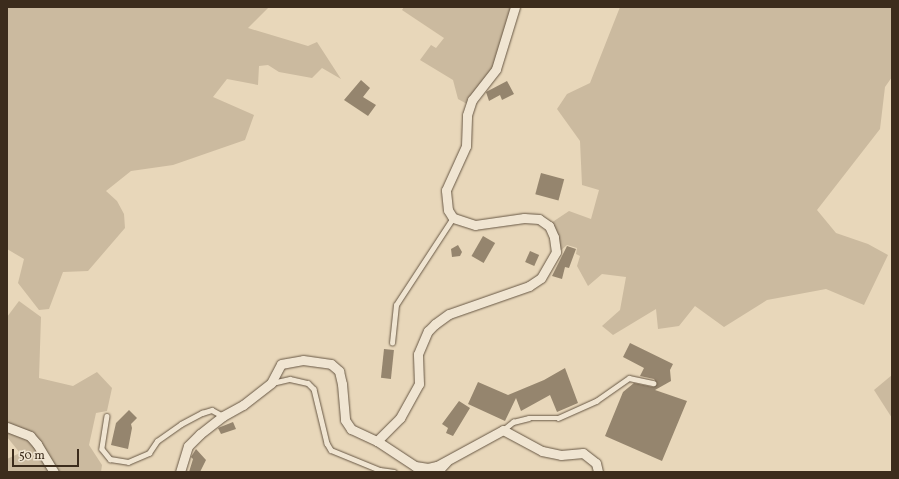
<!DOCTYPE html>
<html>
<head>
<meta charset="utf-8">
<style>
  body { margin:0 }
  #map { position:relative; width:899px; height:479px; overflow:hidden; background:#e8d7ba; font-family:Vollkorn,serif }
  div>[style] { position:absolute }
  .green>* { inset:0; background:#cbba9f }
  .building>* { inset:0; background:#95856e; transform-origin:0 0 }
  .roads { filter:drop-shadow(0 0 1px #675744) drop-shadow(0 0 1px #675744) }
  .service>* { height:4.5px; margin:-2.25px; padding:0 2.25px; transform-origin:2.25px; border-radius:2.25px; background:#f0e5d2 }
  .minor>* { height:9px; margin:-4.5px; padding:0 4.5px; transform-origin:4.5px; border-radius:4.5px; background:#f0e5d2 }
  span { translate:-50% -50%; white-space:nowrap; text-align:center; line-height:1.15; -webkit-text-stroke:3.5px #f0e5d2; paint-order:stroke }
  .frame { position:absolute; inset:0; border:8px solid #3c2c1c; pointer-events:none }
  .scale { position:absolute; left:12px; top:449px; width:67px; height:18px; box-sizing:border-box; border:2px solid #3c2c1c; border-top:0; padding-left:5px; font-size:12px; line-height:14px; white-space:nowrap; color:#3c2c1c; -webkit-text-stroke:3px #f0e5d2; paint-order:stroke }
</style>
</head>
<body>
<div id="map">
  <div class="green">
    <i style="clip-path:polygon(7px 7px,269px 7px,248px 28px,308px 46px,317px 42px,341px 79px,322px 68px,312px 78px,279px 72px,268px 65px,259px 66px,258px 85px,227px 79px,213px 97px,254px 115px,245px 140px,173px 165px,131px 171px,106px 191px,117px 201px,124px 214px,125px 228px,88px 271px,63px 272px,49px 309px,39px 310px,18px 283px,24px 259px,7px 249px)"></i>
    <i style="clip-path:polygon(404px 7px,512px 7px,493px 68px,467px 104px,458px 99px,453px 80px,420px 60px,431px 45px,436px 48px,444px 38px,402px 10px)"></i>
    <i style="clip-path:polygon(620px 7px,892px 7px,892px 77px,885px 87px,880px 129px,817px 210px,836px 233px,868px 244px,888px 255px,864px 305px,826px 289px,767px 300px,724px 327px,695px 306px,679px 326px,658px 329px,656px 309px,613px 335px,602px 326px,620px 310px,626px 277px,602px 274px,588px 286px,577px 266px,580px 256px,576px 254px,577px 248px,567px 245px,559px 252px,551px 223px,569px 211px,591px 219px,599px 190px,582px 185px,580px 141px,557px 109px,567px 94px,590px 83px)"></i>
    <i style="clip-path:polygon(19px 301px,41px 317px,39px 378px,73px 386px,97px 372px,112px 388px,107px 411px,96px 413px,89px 445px,102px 465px,101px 472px,7px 472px,7px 459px,20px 453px,7px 437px,7px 317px)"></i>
    <i style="clip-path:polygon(892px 375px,892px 418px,874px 390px)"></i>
  </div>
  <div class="building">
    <i style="clip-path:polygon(361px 80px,370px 88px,363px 97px,376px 105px,368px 116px,344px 100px)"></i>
    <i style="clip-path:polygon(507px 81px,514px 94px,502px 100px,500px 95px,489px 101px,486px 92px)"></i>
    <i style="left:541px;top:173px;width:24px;height:22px;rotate:15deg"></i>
    <i style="left:483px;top:236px;width:14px;height:23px;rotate:30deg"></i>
    <i style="clip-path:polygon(458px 245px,462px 252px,460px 256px,452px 257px,451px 249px)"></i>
    <i style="clip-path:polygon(567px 246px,576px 249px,569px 268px,565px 267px,562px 279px,552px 276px)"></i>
    <i style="left:530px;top:251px;width:10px;height:12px;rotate:24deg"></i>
    <i style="clip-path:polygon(630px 343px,673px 364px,670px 370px,671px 381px,655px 390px,687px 401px,662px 461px,605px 436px,623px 392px,634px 383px,653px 387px,657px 384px,654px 379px,640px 376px,644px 368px,623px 357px)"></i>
    <i style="left:384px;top:349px;width:10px;height:29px;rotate:6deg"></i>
    <i style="clip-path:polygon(565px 368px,578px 403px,557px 412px,550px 395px,521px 411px,516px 398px,505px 421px,468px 404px,478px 382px,508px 395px,544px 380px)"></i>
    <i style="clip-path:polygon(459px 401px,470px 408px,453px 436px,446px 433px,448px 428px,442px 424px)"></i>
    <i style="clip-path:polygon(129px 410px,137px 418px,131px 424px,132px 428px,128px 449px,111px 445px,116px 423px)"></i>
    <i style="clip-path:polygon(233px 422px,236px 429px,221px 434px,218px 428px)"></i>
    <i style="clip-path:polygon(196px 449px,206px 460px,200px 472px,189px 472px,193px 459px,191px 457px)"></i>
  </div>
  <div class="roads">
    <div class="service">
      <i style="left:392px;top:343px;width:38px;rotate:-84deg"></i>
      <i style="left:396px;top:305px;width:104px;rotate:-56.8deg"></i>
      <i style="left:272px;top:383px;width:18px;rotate:-13deg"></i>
      <i style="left:290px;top:379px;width:18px;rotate:13deg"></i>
      <i style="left:308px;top:383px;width:8px;rotate:45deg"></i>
      <i style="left:314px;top:389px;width:56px;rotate:76.5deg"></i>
      <i style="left:327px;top:443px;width:8px;rotate:60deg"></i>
      <i style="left:331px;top:450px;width:53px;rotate:22.2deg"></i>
      <i style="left:380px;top:470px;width:14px;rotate:8deg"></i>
      <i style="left:107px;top:416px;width:33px;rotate:99deg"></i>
      <i style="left:102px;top:449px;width:13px;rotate:51deg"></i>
      <i style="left:110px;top:459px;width:18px;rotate:9deg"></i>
      <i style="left:128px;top:462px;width:23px;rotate:-23deg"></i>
      <i style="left:149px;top:453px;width:14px;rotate:-56deg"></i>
      <i style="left:157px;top:441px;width:29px;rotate:-35deg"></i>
      <i style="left:181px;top:424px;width:24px;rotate:-28deg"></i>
      <i style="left:202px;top:413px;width:10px;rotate:-17deg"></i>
      <i style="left:212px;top:410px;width:13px;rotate:29deg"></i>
      <i style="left:503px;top:430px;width:13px;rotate:-39deg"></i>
      <i style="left:513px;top:422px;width:16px;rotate:-14deg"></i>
      <i style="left:529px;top:418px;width:29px"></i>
      <i style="left:558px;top:418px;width:42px;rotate:-24.1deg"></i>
      <i style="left:596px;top:401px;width:40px;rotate:-34.9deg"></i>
      <i style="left:629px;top:378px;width:25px;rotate:12deg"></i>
      <i style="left:440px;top:472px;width:12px;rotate:-48deg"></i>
    </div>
    <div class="minor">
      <i style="left:7px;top:427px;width:25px;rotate:21deg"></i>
      <i style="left:30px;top:436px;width:11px;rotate:49deg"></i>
      <i style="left:37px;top:444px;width:33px;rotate:59deg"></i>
      <i style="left:377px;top:441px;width:33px;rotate:-45deg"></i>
      <i style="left:400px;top:418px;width:39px;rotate:-61deg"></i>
      <i style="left:419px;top:384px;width:30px;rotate:-92deg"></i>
      <i style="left:418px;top:354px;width:25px;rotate:-67deg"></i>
      <i style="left:428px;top:331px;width:10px;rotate:-45deg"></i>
      <i style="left:435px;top:324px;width:17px;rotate:-36deg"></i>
      <i style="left:449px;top:314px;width:85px;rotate:-19.3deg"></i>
      <i style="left:529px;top:286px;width:14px;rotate:-34deg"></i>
      <i style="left:541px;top:278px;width:30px;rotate:-60deg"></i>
      <i style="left:556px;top:252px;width:15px;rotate:-98deg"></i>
      <i style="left:554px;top:237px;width:12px;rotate:-114deg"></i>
      <i style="left:549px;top:226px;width:12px;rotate:-145deg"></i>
      <i style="left:539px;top:219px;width:15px;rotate:-176deg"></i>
      <i style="left:524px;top:218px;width:49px;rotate:171.9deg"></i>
      <i style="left:475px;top:225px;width:23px;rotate:-162deg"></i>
      <i style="left:453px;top:218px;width:9px;rotate:-122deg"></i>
      <i style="left:448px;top:210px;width:20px;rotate:-96deg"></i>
      <i style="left:446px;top:190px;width:48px;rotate:-65.6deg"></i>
      <i style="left:466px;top:146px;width:31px;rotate:-88deg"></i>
      <i style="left:467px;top:115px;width:16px;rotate:-72deg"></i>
      <i style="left:472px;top:100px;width:39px;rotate:-52deg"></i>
      <i style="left:496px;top:69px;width:65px;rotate:-73deg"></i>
      <i style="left:180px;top:472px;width:27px;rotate:-73deg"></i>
      <i style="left:188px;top:446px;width:17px;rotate:-45deg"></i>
      <i style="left:200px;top:434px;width:29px;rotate:-38deg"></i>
      <i style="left:223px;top:416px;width:23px;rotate:-29deg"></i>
      <i style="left:243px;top:405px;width:36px;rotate:-38deg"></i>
      <i style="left:271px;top:383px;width:21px;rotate:-62deg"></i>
      <i style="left:281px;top:364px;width:22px;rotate:-10deg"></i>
      <i style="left:303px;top:360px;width:28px;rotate:8deg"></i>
      <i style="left:331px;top:364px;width:11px;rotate:41deg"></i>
      <i style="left:339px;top:371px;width:13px;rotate:77deg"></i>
      <i style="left:342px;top:384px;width:36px;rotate:85deg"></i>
      <i style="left:345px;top:420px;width:11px;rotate:56deg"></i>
      <i style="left:351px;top:429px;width:29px;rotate:25deg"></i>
      <i style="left:377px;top:441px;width:45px;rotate:33.3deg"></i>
      <i style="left:415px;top:466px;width:13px;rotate:9deg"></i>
      <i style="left:428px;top:468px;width:9px;rotate:-13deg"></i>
      <i style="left:437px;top:466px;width:75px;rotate:-28.6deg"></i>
      <i style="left:503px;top:430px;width:44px;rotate:28.3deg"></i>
      <i style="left:542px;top:451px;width:19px;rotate:12deg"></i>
      <i style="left:561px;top:455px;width:22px;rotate:-5deg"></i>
      <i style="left:583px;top:453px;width:16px;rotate:38deg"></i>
      <i style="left:596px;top:463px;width:9px;rotate:77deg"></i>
    </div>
  </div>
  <div class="frame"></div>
  <div class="scale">50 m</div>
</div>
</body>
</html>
